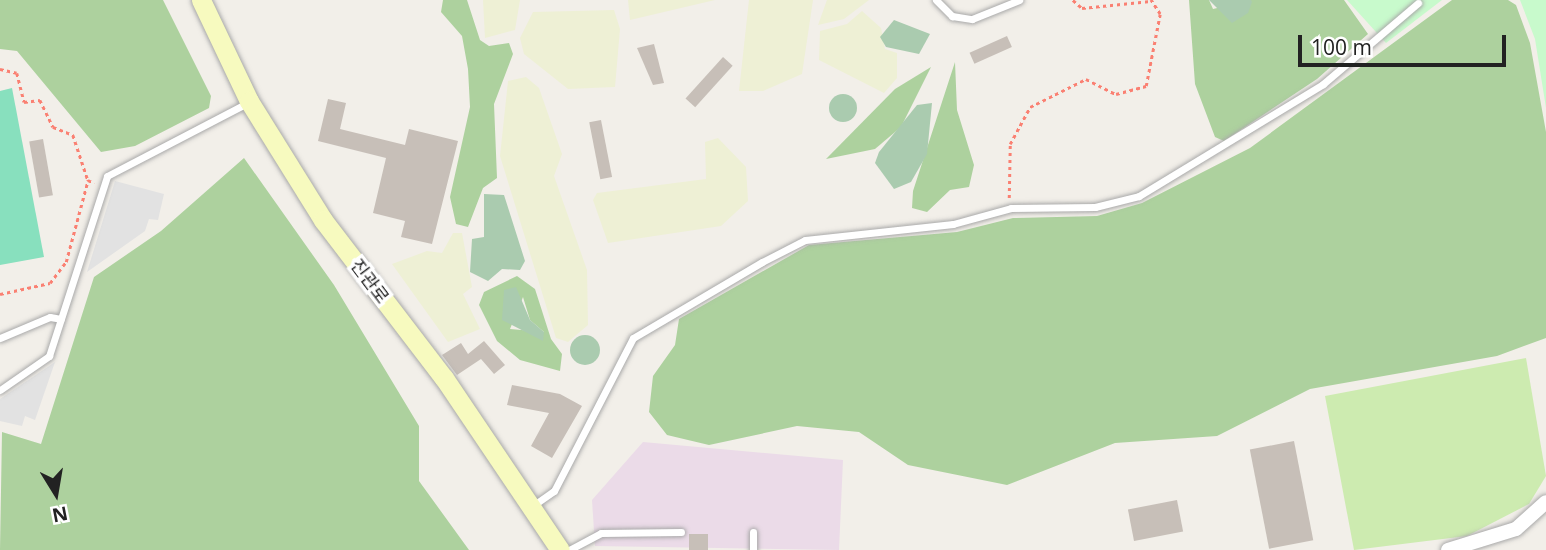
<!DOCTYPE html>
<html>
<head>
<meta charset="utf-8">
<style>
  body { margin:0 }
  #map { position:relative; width:1546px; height:550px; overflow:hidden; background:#f2efe9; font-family:"Open Sans","Noto Sans KR",sans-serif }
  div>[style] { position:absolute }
  .industrial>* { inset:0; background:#ebdbe8 }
  .farmland>* { inset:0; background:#eef0d5 }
  .grass>* { inset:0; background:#cdebb0 }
  .forest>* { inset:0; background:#add19e }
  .cemetery>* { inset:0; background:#aacbaf }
  .round { border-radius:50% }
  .park>* { inset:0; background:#c8facc }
  .pitch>* { inset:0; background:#88e0be }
  .parking>* { inset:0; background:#e2e2e2 }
  .building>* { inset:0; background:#c7bfb8; transform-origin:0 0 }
  .path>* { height:2.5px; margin-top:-1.25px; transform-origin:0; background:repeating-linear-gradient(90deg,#fa8072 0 3.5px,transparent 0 7px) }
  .roads { filter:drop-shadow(0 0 2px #a9a9a9) drop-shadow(0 0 2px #a9a9a9) }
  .service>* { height:7px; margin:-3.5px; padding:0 3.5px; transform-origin:3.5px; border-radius:3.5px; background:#fff }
  .minor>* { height:14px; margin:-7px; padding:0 7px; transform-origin:7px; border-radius:7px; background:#fff }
  .secondary>* { height:19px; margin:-9.5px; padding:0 9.5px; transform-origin:9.5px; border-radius:9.5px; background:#f7fabf }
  span { translate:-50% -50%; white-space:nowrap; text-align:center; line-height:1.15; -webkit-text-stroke:7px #fff; paint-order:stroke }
  .street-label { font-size:18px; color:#222 }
  .north { position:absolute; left:21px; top:459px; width:70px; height:70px; -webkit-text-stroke:5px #fff; paint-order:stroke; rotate:169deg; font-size:19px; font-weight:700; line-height:28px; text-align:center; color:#222 }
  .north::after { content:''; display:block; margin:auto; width:24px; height:32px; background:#222; clip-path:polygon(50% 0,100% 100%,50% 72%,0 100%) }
  .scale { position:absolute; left:1298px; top:35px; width:208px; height:32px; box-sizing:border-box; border:4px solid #222; border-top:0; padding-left:9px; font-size:21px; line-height:24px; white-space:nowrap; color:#222; -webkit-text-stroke:5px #fff; paint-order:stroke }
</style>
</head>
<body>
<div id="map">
  <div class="industrial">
    <i style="clip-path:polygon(643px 442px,843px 460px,839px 550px,595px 546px,592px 500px)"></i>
  </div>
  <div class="farmland">
    <i style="clip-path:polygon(483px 0,520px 0,515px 30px,485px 38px)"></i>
    <i style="clip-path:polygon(628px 0,715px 0,630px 20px)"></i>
    <i style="clip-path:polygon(749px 0,813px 0,802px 74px,763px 91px,739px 91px)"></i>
    <i style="clip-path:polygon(827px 0,869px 0,844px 19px,818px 25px)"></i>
    <i style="clip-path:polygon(614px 10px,620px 29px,615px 87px,568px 89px,524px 54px,520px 38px,533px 12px)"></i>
    <i style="clip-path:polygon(862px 11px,881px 28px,885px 49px,897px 53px,897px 78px,884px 93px,819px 60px,820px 31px,847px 24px)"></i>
    <i style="clip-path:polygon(526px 77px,539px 88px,562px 154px,554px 176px,587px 270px,588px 325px,568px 342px,556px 338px,500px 156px,508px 81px)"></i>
    <i style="clip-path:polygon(718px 138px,746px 167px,748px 201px,721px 226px,608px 243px,593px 200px,597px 193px,706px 179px,705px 142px)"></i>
    <i style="clip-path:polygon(453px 233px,462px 233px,472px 287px,463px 294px,480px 329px,448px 342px,392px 264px,427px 251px,442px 253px)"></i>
  </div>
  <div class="grass">
    <i style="clip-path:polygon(1526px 358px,1546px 476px,1529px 504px,1467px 536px,1354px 550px,1325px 396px)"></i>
  </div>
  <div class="forest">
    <i style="clip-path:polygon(0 0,163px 0,211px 96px,209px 108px,135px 146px,101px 152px,17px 51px,0 49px)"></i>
    <i style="clip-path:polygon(443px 0,467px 0,480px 40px,489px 46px,509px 43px,513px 54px,494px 104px,497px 178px,483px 188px,468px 227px,456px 224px,450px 197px,470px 107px,468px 69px,462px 36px,441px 12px)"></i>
    <i style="clip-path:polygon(1189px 0,1209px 0,1213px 9px,1251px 0,1344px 0,1368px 34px,1317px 79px,1224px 141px,1215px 137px,1195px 84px)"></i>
    <i style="clip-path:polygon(1452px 0,1508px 0,1516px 5px,1530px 43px,1546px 132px,1546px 338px,1497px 356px,1310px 389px,1217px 436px,1115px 443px,1007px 485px,908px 465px,859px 432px,797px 426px,709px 445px,667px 435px,649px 412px,653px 376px,675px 345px,679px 319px,809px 245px,957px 232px,1013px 218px,1097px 216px,1142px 203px,1250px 148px)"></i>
    <i style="clip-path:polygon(955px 62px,957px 110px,974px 165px,969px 187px,950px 190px,927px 212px,912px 208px,913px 191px)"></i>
    <i style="clip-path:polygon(931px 67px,901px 127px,875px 149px,826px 159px,895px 89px)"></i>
    <i style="clip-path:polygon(244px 158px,334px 285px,419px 426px,419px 481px,469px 550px,0 550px,2px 432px,41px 444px,94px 277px,161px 231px)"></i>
    <i style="clip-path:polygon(evenodd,517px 276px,535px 289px,551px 339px,562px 354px,560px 371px,520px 360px,497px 341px,479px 305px,484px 292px,517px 276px,523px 297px,530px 320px,544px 332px,510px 329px,523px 297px)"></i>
  </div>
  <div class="cemetery">
    <i style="clip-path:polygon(1209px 0,1251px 0,1252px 2px,1248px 13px,1232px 23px)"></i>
    <i style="clip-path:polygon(894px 20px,930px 34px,919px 54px,886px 47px,880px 37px)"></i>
    <i class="round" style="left:829px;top:94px;width:28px;height:28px"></i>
    <i style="clip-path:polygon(932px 103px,927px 154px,911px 182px,894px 189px,875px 163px,879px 152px,917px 105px)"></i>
    <i style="clip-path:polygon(484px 194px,504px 195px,525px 261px,520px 270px,502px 269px,488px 281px,470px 272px,472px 239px,484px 237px)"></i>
    <i style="clip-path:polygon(516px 287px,530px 320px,544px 332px,543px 341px,502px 320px,504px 290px)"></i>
    <i class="round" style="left:570px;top:335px;width:30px;height:30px"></i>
  </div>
  <div class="park">
    <i style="clip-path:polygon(1347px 0,1442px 0,1386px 43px)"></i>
    <i style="clip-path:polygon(1520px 0,1546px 0,1546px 108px,1535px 39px)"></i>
  </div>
  <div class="pitch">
    <i style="clip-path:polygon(12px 88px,44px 257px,0 265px,0 91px)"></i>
  </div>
  <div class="parking">
    <i style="clip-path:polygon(115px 181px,164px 194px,158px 220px,149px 219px,145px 231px,87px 272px)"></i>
    <i style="clip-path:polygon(55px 362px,35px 420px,25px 416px,22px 426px,0 421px,0 399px)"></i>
  </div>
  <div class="building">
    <i style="left:1007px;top:36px;width:12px;height:41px;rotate:66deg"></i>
    <i style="clip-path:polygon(654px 44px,664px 83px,653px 85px,637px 48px)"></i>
    <i style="left:723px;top:57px;width:13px;height:56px;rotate:42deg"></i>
    <i style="clip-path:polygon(328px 99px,346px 103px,340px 129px,405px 145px,409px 129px,458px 141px,432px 244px,401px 237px,405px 221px,373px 213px,386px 158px,318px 141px)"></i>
    <i style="left:601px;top:120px;width:58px;height:12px;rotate:79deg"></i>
    <i style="left:43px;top:139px;width:57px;height:14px;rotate:80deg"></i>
    <i style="clip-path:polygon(484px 341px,505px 365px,494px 374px,481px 359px,457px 375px,442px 355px,461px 343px,468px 354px)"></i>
    <i style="clip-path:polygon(512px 385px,560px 394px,582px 406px,552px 458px,531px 446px,549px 413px,507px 405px)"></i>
    <i style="left:1294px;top:441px;width:101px;height:45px;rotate:79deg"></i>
    <i style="left:1177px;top:500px;width:32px;height:50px;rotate:79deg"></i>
    <i style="left:689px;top:534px;width:19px;height:16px"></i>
  </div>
  <div class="path">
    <i style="left:1073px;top:0;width:12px;rotate:42deg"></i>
    <i style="left:1082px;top:8px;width:69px;rotate:-5.8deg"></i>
    <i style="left:0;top:69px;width:17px;rotate:13deg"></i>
    <i style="left:17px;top:73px;width:30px;rotate:76deg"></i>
    <i style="left:24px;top:102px;width:16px;rotate:-7deg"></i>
    <i style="left:40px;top:100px;width:30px;rotate:64deg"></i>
    <i style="left:53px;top:127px;width:22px;rotate:22deg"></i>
    <i style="left:73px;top:135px;width:47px;rotate:71.6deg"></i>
    <i style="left:1009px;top:198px;width:54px;rotate:-88.9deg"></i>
    <i style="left:1010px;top:144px;width:42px;rotate:-61.6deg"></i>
    <i style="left:1030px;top:107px;width:63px;rotate:-26.6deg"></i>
    <i style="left:1086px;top:79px;width:34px;rotate:27deg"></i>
    <i style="left:1116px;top:94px;width:31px;rotate:-15deg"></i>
    <i style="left:1146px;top:86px;width:73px;rotate:-79deg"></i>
    <i style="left:1160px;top:14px;width:17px;rotate:-123deg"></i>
    <i style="left:0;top:294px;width:51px;rotate:-12.4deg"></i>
    <i style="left:50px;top:283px;width:26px;rotate:-53deg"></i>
    <i style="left:66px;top:262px;width:85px;rotate:-75deg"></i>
    <i style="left:88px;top:180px;width:7px;rotate:27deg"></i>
  </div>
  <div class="roads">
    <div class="service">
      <i style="left:936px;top:0;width:23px;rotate:45deg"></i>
      <i style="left:952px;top:16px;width:20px;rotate:9deg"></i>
      <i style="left:972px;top:19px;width:51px;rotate:-22deg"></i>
      <i style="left:0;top:338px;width:54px;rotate:-22.8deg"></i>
      <i style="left:50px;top:317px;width:11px;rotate:10deg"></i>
      <i style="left:0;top:390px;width:60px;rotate:-34.8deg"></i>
      <i style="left:49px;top:356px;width:189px;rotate:-72.1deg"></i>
      <i style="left:107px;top:176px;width:160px;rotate:-27.5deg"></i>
      <i style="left:531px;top:507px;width:28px;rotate:-35deg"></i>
      <i style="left:554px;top:491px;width:172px;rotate:-62.7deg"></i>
      <i style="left:633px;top:338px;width:150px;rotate:-30.5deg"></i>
      <i style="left:762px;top:262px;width:48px;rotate:-27.1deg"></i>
      <i style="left:805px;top:240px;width:149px;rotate:-6.2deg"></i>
      <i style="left:953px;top:224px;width:60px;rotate:-15.4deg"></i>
      <i style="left:1011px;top:208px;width:84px;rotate:-0.7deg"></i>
      <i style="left:1095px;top:207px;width:45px;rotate:-14deg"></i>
      <i style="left:1139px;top:196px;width:215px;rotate:-31.3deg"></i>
      <i style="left:1323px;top:84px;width:125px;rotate:-40.5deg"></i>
      <i style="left:569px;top:550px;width:36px;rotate:-28deg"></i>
      <i style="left:601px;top:533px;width:80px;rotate:-0.7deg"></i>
      <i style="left:753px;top:550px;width:18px;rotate:-90deg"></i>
    </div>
    <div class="minor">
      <i style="left:1448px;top:550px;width:71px;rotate:-17.2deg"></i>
      <i style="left:1516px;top:529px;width:40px;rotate:-42deg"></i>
    </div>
    <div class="secondary">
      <i style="left:201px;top:0;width:112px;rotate:64.6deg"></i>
      <i style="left:249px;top:101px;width:140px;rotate:58.1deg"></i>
      <i style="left:323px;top:220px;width:199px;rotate:52.6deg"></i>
      <i style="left:444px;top:378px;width:207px;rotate:56deg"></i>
    </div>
  </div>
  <div class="street-label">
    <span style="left:370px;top:281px;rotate:53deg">진관로</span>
  </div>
  <div class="north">N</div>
  <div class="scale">100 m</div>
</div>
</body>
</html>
